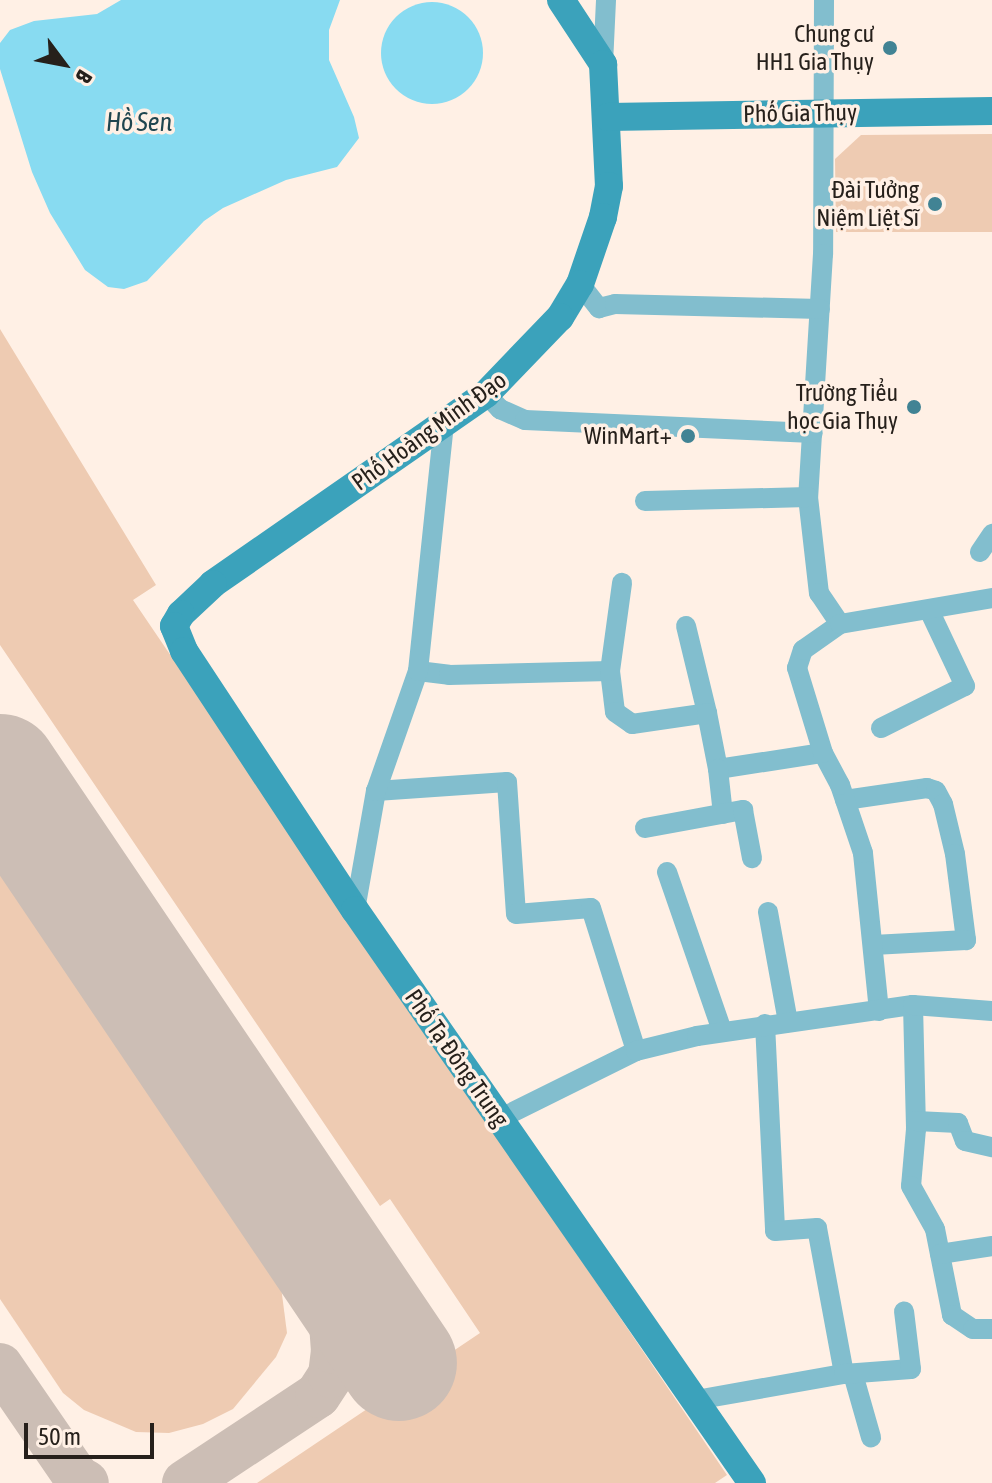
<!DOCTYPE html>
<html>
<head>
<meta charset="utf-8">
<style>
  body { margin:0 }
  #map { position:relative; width:992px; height:1483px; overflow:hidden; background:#fff0e5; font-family:"Asap Condensed",sans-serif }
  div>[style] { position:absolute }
  .green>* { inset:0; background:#eecbb2 }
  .water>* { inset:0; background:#88dbf1 }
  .round { border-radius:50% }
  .taxiway>* { height:46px; margin:-23px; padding:0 23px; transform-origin:23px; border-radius:23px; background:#ccbeb5 }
  .runway>* { height:116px; margin:-58px; padding:0 58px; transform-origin:58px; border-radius:58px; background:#ccbeb5 }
  .street>* { height:20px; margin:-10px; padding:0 10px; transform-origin:10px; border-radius:10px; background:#82bece }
  .secondary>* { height:28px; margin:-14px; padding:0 14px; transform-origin:14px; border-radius:14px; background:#3ba2bb }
  .dots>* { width:22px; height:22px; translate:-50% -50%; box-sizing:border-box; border:4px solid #fff0e5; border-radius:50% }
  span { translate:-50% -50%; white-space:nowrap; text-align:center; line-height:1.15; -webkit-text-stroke:7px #fff0e5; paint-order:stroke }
  .poi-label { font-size:24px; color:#26201b }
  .right { translate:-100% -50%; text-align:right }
  .street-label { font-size:24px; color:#26201b }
  .water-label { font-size:26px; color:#1f454f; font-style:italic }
  .north { position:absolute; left:24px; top:24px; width:80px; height:80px; -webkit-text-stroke:6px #fff0e5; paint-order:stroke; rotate:122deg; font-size:22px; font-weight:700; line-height:32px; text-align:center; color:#26201b }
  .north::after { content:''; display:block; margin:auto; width:28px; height:36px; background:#26201b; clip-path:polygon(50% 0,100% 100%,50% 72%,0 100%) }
  .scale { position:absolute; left:24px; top:1423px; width:130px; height:36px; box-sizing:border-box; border:4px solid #26201b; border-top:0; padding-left:10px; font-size:24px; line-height:28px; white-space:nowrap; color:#26201b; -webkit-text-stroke:6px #fff0e5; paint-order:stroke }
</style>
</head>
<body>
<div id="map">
  <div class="green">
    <i style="clip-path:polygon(992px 134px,992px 232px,836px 232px,835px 159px,861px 135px)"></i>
    <i style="clip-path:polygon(0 329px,156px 585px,133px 600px,727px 1475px,715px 1483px,257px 1483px,480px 1333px,390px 1199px,380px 1206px,0 645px)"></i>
    <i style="clip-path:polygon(0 864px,280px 1279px,287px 1333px,276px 1357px,233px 1409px,203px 1424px,169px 1433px,136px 1432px,84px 1410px,63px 1393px,0 1299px)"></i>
  </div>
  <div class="water">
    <i style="clip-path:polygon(121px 0,340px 0,329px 30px,329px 60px,354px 117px,359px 138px,337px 167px,286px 180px,223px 208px,204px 221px,147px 281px,124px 289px,108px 287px,85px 270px,50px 213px,32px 172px,0 69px,0 43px,10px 30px,34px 21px,97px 14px)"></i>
    <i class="round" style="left:381px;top:2px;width:102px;height:102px"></i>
  </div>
  <div class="taxiway">
    <i style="left:0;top:1366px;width:136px;rotate:55.5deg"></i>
    <i style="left:77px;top:1478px;width:10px;rotate:29deg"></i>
    <i style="left:185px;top:1483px;width:159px;rotate:-33.5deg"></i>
    <i style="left:318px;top:1395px;width:24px;rotate:-57deg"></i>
    <i style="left:331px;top:1375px;width:24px;rotate:-83deg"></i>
    <i style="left:334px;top:1351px;width:41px;rotate:-94.2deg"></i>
    <i style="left:331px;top:1310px;width:85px;rotate:-105.7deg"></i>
  </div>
  <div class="runway">
    <i style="left:0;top:772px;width:713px;rotate:55.98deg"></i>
  </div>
  <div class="street">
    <i style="left:824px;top:0;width:254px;rotate:90.2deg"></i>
    <i style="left:823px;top:254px;width:243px;rotate:93.5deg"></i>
    <i style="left:808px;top:497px;width:97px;rotate:83.5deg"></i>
    <i style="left:819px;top:593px;width:37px;rotate:56deg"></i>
    <i style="left:603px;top:64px;width:64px;rotate:-87.3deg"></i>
    <i style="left:580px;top:284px;width:31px;rotate:52deg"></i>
    <i style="left:599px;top:308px;width:16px;rotate:-14deg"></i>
    <i style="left:615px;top:304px;width:205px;rotate:1.4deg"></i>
    <i style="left:486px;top:394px;width:21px;rotate:47deg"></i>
    <i style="left:500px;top:409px;width:27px;rotate:24deg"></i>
    <i style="left:525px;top:420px;width:288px;rotate:2.6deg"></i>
    <i style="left:645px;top:501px;width:163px;rotate:-1.4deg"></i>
    <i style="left:980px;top:552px;width:22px;rotate:-56deg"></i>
    <i style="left:686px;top:626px;width:89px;rotate:76.4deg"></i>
    <i style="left:418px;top:671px;width:31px;rotate:7deg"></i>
    <i style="left:449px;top:675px;width:161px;rotate:-1.4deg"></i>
    <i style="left:610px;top:671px;width:41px;rotate:83deg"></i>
    <i style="left:615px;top:712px;width:21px;rotate:35deg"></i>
    <i style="left:632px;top:724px;width:76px;rotate:-8.3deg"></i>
    <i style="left:707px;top:713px;width:57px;rotate:78.9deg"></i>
    <i style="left:718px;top:769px;width:106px;rotate:-8.7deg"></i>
    <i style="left:610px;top:671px;width:89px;rotate:-82.2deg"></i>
    <i style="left:881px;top:728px;width:94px;rotate:-26.6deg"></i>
    <i style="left:965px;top:686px;width:82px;rotate:-115.3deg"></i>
    <i style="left:718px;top:769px;width:45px;rotate:83.7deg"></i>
    <i style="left:376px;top:791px;width:131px;rotate:-3.9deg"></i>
    <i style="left:507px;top:782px;width:132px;rotate:86.1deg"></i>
    <i style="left:516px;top:914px;width:75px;rotate:-4.6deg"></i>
    <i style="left:591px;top:908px;width:150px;rotate:72.5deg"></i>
    <i style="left:845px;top:800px;width:83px;rotate:-8.3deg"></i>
    <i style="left:927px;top:788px;width:9px;rotate:18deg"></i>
    <i style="left:936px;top:791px;width:15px;rotate:62deg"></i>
    <i style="left:943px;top:804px;width:51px;rotate:76.5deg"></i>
    <i style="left:955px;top:854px;width:87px;rotate:82.7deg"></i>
    <i style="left:966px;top:940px;width:93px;rotate:176.9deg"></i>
    <i style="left:645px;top:828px;width:100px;rotate:-10.4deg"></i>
    <i style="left:743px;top:810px;width:49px;rotate:79.4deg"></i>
    <i style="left:667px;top:872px;width:168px;rotate:70.9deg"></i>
    <i style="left:355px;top:910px;width:121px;rotate:-80deg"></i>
    <i style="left:376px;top:791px;width:127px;rotate:-70.7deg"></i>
    <i style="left:418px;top:671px;width:248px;rotate:-84deg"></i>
    <i style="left:768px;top:912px;width:112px;rotate:79.7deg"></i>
    <i style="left:913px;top:1005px;width:124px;rotate:88.6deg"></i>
    <i style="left:916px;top:1129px;width:57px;rotate:95deg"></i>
    <i style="left:911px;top:1186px;width:49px;rotate:60.8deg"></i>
    <i style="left:935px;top:1229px;width:88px;rotate:78.8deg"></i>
    <i style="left:952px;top:1315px;width:25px;rotate:34deg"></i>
    <i style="left:973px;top:1329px;width:19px"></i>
    <i style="left:879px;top:1011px;width:159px;rotate:-95.8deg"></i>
    <i style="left:863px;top:853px;width:72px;rotate:-108.7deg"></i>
    <i style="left:840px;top:785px;width:36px;rotate:-118deg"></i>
    <i style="left:823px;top:753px;width:89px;rotate:-107deg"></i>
    <i style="left:797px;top:668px;width:19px;rotate:-72deg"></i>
    <i style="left:803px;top:650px;width:45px;rotate:-35.1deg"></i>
    <i style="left:840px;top:624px;width:154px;rotate:-9.7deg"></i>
    <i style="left:765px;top:1024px;width:207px;rotate:87.2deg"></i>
    <i style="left:775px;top:1231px;width:42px;rotate:-4.1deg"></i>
    <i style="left:817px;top:1228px;width:148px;rotate:79.5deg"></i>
    <i style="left:499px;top:1119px;width:153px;rotate:-26.4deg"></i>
    <i style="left:636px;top:1051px;width:63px;rotate:-13.8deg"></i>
    <i style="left:697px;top:1036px;width:218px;rotate:-8.2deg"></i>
    <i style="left:913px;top:1005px;width:79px;rotate:4.3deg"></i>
    <i style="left:916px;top:1121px;width:42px;rotate:2.7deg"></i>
    <i style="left:958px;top:1123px;width:19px;rotate:69deg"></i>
    <i style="left:965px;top:1141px;width:28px;rotate:13deg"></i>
    <i style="left:940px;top:1254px;width:53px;rotate:-8.7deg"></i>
    <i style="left:853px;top:1374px;width:66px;rotate:74.1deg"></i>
    <i style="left:696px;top:1400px;width:150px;rotate:-10deg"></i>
    <i style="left:844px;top:1374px;width:67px;rotate:-4.3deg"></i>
    <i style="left:911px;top:1369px;width:58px;rotate:-96.9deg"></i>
  </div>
  <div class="secondary">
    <i style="left:561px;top:0;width:77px;rotate:56.7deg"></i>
    <i style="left:603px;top:64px;width:122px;rotate:87.2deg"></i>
    <i style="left:609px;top:186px;width:32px;rotate:101deg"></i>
    <i style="left:603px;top:217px;width:71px;rotate:108.9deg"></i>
    <i style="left:580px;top:284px;width:39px;rotate:121deg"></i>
    <i style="left:560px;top:317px;width:107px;rotate:133.9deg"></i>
    <i style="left:486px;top:394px;width:333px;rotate:145.2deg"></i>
    <i style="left:213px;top:584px;width:44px;rotate:136.8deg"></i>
    <i style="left:181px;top:614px;width:14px;rotate:120deg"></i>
    <i style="left:174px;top:626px;width:27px;rotate:68deg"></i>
    <i style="left:184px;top:651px;width:310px;rotate:56.6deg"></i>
    <i style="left:355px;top:910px;width:697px;rotate:55.28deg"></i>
    <i style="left:608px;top:117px;width:384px;rotate:-0.9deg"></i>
  </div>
  <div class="dots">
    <i style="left:890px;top:48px;background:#418394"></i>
    <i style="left:935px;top:204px;background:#418394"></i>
    <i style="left:914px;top:407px;background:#418394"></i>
    <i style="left:688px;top:436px;background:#418394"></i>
  </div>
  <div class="poi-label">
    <span class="right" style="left:874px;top:48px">Chung cư<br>HH1 Gia Thụy</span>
    <span class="right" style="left:919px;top:204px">Đài Tưởng<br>Niệm Liệt Sĩ</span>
    <span class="right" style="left:898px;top:407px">Trường Tiểu<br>học Gia Thụy</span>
    <span class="right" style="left:672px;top:436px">WinMart+</span>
  </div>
  <div class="street-label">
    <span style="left:800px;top:113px;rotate:-1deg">Phố Gia Thụy</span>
    <span style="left:429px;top:431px;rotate:-36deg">Phố Hoàng Minh Đạo</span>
    <span style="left:457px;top:1058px;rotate:55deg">Phố Tạ Đông Trung</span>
  </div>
  <div class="water-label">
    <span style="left:139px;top:123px">Hồ Sen</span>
  </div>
  <div class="north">B</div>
  <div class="scale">50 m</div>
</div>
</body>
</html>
